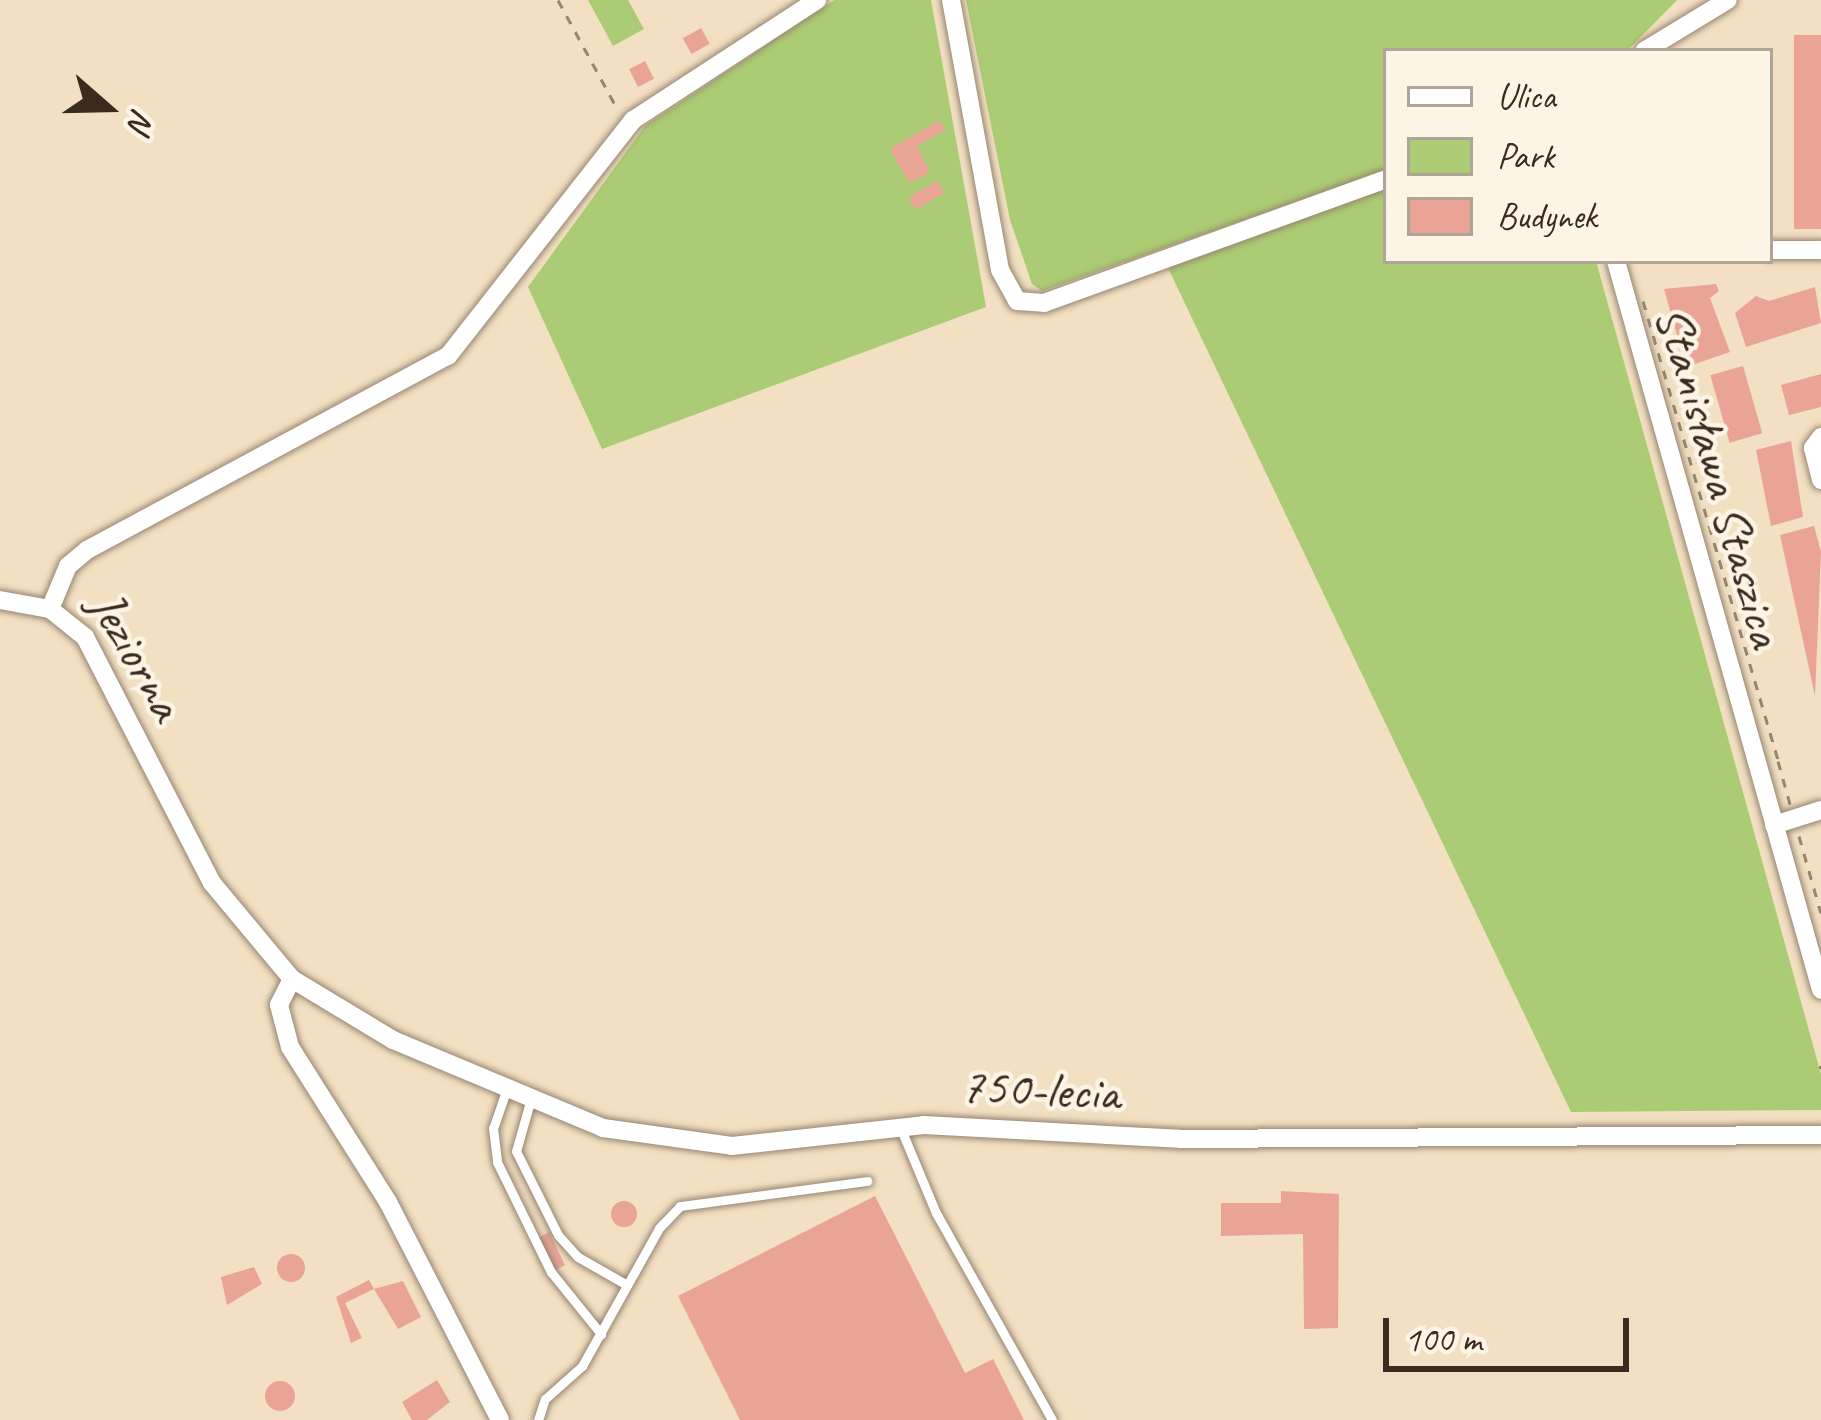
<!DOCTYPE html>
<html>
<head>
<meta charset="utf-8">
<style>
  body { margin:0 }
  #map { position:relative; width:1821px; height:1420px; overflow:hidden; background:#f3e0c2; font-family:Caveat,sans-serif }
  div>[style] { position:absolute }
  .green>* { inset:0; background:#abcc74 }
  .building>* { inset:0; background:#e9a495; transform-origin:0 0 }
  .round { border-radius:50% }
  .path>* { height:3px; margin-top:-1.5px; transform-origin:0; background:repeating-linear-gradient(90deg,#978570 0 9px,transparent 0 18px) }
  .roads { filter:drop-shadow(0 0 3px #978570) drop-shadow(0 0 3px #978570) }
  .lane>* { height:9px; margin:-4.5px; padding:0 4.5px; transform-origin:4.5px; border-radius:4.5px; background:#fff }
  .street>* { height:18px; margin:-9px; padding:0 9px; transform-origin:9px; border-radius:9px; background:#fff }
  span { translate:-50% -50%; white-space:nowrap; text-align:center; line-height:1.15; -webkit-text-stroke:9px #fcf5e5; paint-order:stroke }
  .street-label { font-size:51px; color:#3b2a1e }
  .legend { position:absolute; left:1383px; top:48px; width:390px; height:216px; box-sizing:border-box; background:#fcf5e5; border:3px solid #afa495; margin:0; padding:15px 21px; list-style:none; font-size:36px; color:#3b2a1e }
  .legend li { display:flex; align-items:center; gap:24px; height:60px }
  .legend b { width:60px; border:3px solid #afa495 }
  .north { position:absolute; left:48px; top:48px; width:120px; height:120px; -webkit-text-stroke:9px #fcf5e5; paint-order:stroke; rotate:110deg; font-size:33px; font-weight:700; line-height:48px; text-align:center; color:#3b2a1e }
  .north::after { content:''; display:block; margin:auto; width:42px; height:54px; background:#3b2a1e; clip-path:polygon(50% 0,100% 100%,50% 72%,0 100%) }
  .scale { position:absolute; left:1383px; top:1318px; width:246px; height:54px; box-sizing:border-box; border:6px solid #3b2a1e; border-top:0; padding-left:15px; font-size:36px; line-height:42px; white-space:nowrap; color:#3b2a1e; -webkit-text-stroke:9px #fcf5e5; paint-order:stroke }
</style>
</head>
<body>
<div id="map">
  <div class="green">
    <i style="clip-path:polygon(588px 0,628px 0,644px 29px,613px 46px)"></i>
    <i style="clip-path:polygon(834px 0,931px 0,986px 307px,602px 449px,528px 287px,645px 126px)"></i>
    <i style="clip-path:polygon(966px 0,1677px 0,1627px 51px,1386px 51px,1386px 170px,1042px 291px,1032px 284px,1010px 220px)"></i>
    <i style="clip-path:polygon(1386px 188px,1386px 261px,1596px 261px,1821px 1074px,1821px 1110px,1571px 1112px,1168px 268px)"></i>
  </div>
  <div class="building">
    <i style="left:701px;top:28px;width:18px;height:21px;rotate:61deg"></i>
    <i style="left:1794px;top:35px;width:27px;height:194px"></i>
    <i style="left:645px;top:61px;width:20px;height:18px;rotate:63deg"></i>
    <i style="clip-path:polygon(940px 120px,945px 130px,917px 146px,930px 172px,909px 183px,890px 149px)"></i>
    <i style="left:937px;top:181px;width:14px;height:33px;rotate:60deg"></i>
    <i style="clip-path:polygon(1716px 284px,1719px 291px,1710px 298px,1730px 352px,1686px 367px,1664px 289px)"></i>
    <i style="clip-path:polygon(1815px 287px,1821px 323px,1746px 347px,1735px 313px,1756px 296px,1769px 301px)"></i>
    <i style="left:1743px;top:366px;width:70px;height:34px;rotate:74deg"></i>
    <i style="clip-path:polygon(1821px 374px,1821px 407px,1789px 415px,1781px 385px)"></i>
    <i style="clip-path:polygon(1791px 441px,1803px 517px,1771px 526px,1756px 450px)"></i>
    <i style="clip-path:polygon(1814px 526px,1821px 552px,1815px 696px,1780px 535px)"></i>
    <i style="clip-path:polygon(1281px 1191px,1339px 1194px,1338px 1328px,1304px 1329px,1303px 1234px,1221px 1236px,1221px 1203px,1281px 1203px)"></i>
    <i style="clip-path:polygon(875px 1196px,965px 1373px,993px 1359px,1024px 1420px,740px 1420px,678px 1296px)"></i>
    <i class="round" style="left:611px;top:1201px;width:26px;height:26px"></i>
    <i style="clip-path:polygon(549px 1232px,565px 1265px,556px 1270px,538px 1238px)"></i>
    <i class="round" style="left:277px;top:1254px;width:28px;height:28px"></i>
    <i style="clip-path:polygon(254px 1267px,262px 1284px,227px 1305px,221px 1277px)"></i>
    <i style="clip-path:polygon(369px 1280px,374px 1289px,345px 1303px,362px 1338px,351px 1343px,336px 1297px)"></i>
    <i style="clip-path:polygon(403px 1281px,421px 1317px,398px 1329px,374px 1289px)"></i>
    <i style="clip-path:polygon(437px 1380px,450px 1402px,427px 1420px,412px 1420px,402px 1402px)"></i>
    <i class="round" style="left:265px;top:1381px;width:30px;height:30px"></i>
  </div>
  <div class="path">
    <i style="left:558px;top:0;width:123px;rotate:61.4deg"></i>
    <i style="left:1643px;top:301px;width:479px;rotate:73.6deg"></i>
    <i style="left:1778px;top:761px;width:45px;rotate:74.4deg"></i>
    <i style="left:1799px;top:836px;width:80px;rotate:74.1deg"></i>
    <i style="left:1819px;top:1067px;width:2px"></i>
  </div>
  <div class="roads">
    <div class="lane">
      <i style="left:506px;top:1091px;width:39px;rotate:109deg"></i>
      <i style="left:493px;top:1128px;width:34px;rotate:83deg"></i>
      <i style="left:497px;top:1162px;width:123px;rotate:63.9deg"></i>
      <i style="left:551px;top:1272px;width:80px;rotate:51.1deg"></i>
      <i style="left:530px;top:1102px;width:51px;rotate:105.9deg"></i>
      <i style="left:516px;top:1151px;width:94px;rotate:63.4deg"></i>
      <i style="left:558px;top:1235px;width:30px;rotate:48deg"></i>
      <i style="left:578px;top:1257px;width:56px;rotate:29.7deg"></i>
      <i style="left:900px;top:1127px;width:93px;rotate:67.3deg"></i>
      <i style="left:936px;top:1213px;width:237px;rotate:60.7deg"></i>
      <i style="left:538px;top:1420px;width:22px;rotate:-72deg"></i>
      <i style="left:545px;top:1399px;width:50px;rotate:-41.7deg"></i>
      <i style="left:582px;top:1366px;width:158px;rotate:-60.8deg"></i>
      <i style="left:659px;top:1228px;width:30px;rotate:-46deg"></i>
      <i style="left:680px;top:1206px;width:189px;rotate:-7.6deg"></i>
    </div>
    <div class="street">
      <i style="left:951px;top:0;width:274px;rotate:79.7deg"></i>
      <i style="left:1000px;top:270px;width:35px;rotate:61deg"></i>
      <i style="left:1017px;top:301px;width:27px;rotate:4deg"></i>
      <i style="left:1044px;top:303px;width:364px;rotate:-19.9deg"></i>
      <i style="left:1644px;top:51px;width:98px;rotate:-31.3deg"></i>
      <i style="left:1770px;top:250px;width:51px"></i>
      <i style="left:1616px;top:261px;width:757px;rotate:74.29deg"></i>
      <i style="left:1821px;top:437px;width:14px;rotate:126deg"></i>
      <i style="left:1813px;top:448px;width:33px;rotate:76deg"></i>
      <i style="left:0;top:600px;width:51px;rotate:10.2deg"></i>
      <i style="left:50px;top:609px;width:45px;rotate:38.7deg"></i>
      <i style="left:85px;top:637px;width:277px;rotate:62.7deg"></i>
      <i style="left:212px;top:883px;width:125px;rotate:50.2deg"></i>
      <i style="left:292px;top:979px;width:118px;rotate:31.1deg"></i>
      <i style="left:393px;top:1040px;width:228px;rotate:22.7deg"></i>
      <i style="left:603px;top:1128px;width:130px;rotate:7.9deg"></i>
      <i style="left:732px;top:1146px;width:193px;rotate:-6.2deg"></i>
      <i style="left:924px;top:1125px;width:256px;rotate:3.1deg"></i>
      <i style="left:1180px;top:1139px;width:641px;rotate:-0.36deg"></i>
      <i style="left:50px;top:609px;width:47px;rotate:-67.3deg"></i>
      <i style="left:68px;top:566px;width:25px;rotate:-40deg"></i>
      <i style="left:87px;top:550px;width:410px;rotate:-28.3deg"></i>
      <i style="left:448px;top:356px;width:300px;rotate:-51.9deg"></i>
      <i style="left:633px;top:120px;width:220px;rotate:-33.1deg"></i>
      <i style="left:1774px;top:825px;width:49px;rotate:-17.7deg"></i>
      <i style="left:292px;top:979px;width:29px;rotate:117deg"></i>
      <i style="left:279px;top:1005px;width:43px;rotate:75.3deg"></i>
      <i style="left:290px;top:1047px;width:183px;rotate:57.7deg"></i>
      <i style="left:388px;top:1202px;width:245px;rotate:62.8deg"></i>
    </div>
  </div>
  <div class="street-label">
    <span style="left:1720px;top:476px;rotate:74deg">Stanisława Staszica</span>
    <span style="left:137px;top:655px;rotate:60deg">Jeziorna</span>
    <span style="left:1040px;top:1089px;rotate:3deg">750-lecia</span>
  </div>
  <ul class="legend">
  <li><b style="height:15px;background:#fff"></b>Ulica</li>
  <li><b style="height:33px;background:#abcc74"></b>Park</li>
  <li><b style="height:33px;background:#e9a495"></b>Budynek</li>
  </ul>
  <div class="north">N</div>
  <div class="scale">100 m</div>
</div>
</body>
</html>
